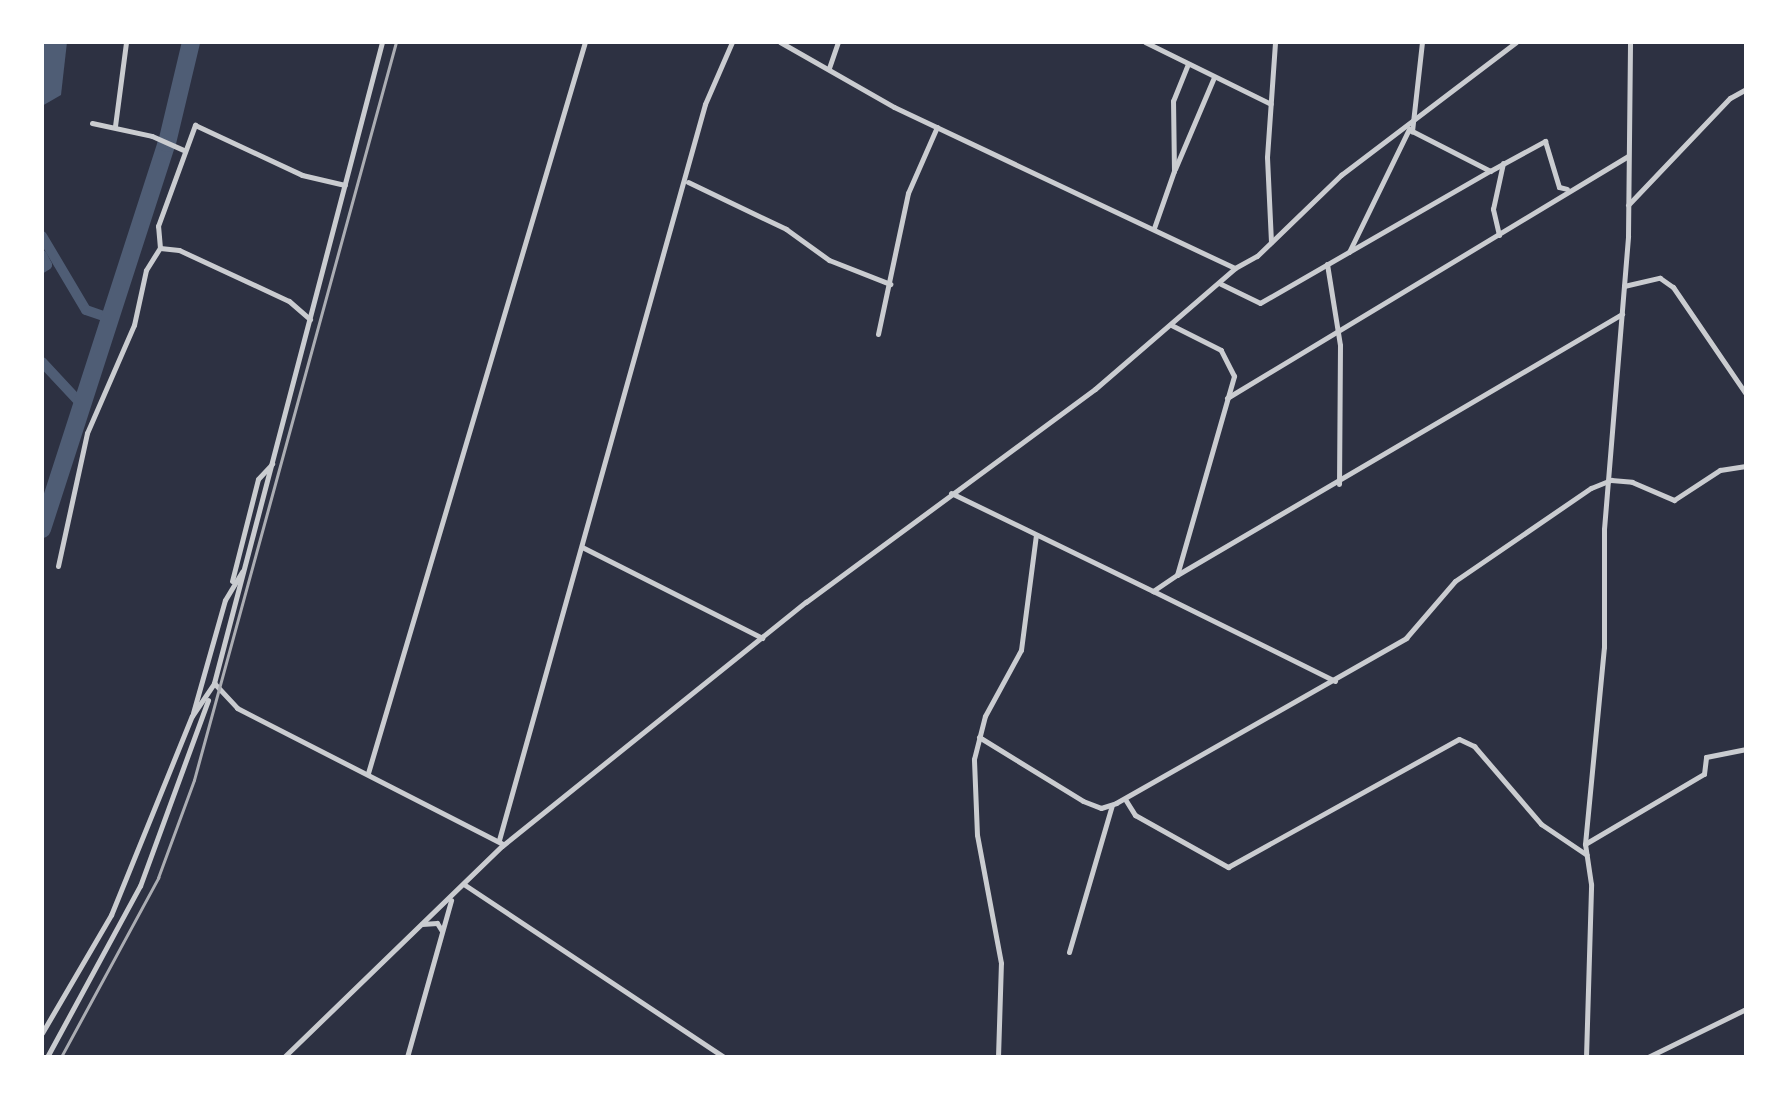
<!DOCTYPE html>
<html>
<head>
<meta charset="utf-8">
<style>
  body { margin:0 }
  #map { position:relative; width:1788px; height:1099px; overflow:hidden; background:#2d3142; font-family:Overpass,sans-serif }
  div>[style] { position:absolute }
  .water>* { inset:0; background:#4f5d75 }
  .canal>* { height:10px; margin:-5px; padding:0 5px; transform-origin:5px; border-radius:5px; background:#4f5d75 }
  .river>* { height:18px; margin:-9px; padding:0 9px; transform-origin:9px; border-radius:9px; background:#4f5d75 }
  .minor>* { height:5px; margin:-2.5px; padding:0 2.5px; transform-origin:2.5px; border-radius:2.5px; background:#caccd0 }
  .rail>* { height:2.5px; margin:-1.25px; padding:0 1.25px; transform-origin:1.25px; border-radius:1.25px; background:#abadb3 }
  span { translate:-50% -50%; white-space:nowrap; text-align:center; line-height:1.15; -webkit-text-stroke:7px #fff; paint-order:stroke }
  .frame { position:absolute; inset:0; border:44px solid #fff; pointer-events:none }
</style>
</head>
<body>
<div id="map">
  <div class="water">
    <i style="clip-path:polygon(42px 42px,67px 42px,61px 95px,42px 106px)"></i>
  </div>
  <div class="canal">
    <i style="left:42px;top:236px;width:86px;rotate:59.3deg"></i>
    <i style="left:86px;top:310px;width:28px;rotate:19deg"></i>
    <i style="left:42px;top:255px;width:11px;rotate:63deg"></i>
    <i style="left:47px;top:265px;width:6px;rotate:149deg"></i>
    <i style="left:42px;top:362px;width:60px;rotate:47deg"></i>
  </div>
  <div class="river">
    <i style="left:42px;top:529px;width:406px;rotate:-72.1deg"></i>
    <i style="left:167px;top:143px;width:104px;rotate:-76.6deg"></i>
  </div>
  <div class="minor">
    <i style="left:780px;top:42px;width:131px;rotate:29.7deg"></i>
    <i style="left:894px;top:107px;width:377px;rotate:25.3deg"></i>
    <i style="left:1145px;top:42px;width:140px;rotate:26.2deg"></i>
    <i style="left:1422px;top:42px;width:90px;rotate:96.4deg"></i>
    <i style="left:1412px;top:131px;width:88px;rotate:27.1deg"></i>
    <i style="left:1490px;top:171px;width:63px;rotate:-28.6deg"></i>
    <i style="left:1545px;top:141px;width:48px;rotate:73.1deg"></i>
    <i style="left:1559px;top:187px;width:8px;rotate:14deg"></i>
    <i style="left:829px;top:68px;width:28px;rotate:-71deg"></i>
    <i style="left:92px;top:123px;width:61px;rotate:12.2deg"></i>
    <i style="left:152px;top:136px;width:36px;rotate:24deg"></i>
    <i style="left:115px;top:126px;width:85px;rotate:-82.5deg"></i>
    <i style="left:1175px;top:169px;width:100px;rotate:-67deg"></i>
    <i style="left:688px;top:182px;width:109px;rotate:25.6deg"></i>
    <i style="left:786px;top:229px;width:53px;rotate:35.8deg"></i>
    <i style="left:829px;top:260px;width:66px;rotate:21.5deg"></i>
    <i style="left:1628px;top:205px;width:148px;rotate:-46.4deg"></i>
    <i style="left:1730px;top:98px;width:18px;rotate:-29deg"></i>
    <i style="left:1154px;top:228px;width:60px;rotate:-70.7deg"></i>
    <i style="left:1174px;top:171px;width:70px;rotate:-90.8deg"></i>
    <i style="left:1173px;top:101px;width:40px;rotate:-68deg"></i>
    <i style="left:1499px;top:235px;width:27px;rotate:-103deg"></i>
    <i style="left:1493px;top:209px;width:47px;rotate:-77.7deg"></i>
    <i style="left:1271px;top:242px;width:85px;rotate:-92.7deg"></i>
    <i style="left:1267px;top:157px;width:115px;rotate:-86deg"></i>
    <i style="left:160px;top:248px;width:19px;rotate:6deg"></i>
    <i style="left:179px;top:250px;width:121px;rotate:24.9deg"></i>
    <i style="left:289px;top:301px;width:28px;rotate:41deg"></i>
    <i style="left:1349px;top:252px;width:137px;rotate:-64deg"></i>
    <i style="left:1327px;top:264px;width:82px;rotate:80.9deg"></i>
    <i style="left:1340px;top:345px;width:139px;rotate:90.4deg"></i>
    <i style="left:1221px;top:284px;width:43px;rotate:26deg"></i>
    <i style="left:1260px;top:303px;width:265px;rotate:-29.9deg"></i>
    <i style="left:1624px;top:286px;width:37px;rotate:-13deg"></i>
    <i style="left:1660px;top:278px;width:16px;rotate:35deg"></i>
    <i style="left:1673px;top:287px;width:130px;rotate:55.7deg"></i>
    <i style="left:878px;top:334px;width:144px;rotate:-78deg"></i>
    <i style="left:908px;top:193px;width:72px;rotate:-66.3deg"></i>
    <i style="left:1227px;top:398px;width:468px;rotate:-31.1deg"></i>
    <i style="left:951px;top:493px;width:225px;rotate:25.9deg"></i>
    <i style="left:1153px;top:591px;width:29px;rotate:-34deg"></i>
    <i style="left:1177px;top:575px;width:207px;rotate:-74deg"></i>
    <i style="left:1234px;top:376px;width:29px;rotate:-117deg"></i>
    <i style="left:1221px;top:350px;width:54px;rotate:-153.4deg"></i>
    <i style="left:582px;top:547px;width:202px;rotate:26.8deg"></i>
    <i style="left:58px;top:566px;width:136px;rotate:-77.7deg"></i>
    <i style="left:87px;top:433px;width:118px;rotate:-66.5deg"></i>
    <i style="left:134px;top:325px;width:56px;rotate:-77.7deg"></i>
    <i style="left:146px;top:270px;width:26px;rotate:-58deg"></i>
    <i style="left:160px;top:248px;width:22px;rotate:-95deg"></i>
    <i style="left:158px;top:226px;width:108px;rotate:-69.9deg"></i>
    <i style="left:195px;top:125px;width:118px;rotate:25deg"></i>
    <i style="left:302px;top:175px;width:44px;rotate:13.1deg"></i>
    <i style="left:1177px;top:575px;width:516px;rotate:-30.39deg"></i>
    <i style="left:232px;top:581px;width:105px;rotate:-75.7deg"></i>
    <i style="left:258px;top:479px;width:21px;rotate:-47deg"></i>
    <i style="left:1153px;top:591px;width:203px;rotate:26.3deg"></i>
    <i style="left:214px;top:683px;width:663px;rotate:-75.31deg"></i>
    <i style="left:193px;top:713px;width:117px;rotate:-74.2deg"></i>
    <i style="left:225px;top:600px;width:33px;rotate:-59deg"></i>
    <i style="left:979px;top:737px;width:122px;rotate:31.6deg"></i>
    <i style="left:1083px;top:801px;width:19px;rotate:21deg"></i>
    <i style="left:1101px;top:808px;width:16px;rotate:-18deg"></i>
    <i style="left:1116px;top:803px;width:334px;rotate:-29.6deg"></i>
    <i style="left:1406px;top:638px;width:75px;rotate:-49.3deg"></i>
    <i style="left:1455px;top:581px;width:165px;rotate:-34.4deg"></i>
    <i style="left:1591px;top:488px;width:22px;rotate:-22deg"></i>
    <i style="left:1611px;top:480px;width:21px;rotate:5deg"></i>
    <i style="left:1632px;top:482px;width:46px;rotate:23.2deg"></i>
    <i style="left:1674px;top:500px;width:55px;rotate:-33.1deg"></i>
    <i style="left:1720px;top:470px;width:26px;rotate:-9deg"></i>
    <i style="left:368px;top:773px;width:763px;rotate:-73.47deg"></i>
    <i style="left:1125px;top:799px;width:19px;rotate:58deg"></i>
    <i style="left:1135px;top:815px;width:107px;rotate:29.2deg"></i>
    <i style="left:1228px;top:867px;width:264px;rotate:-29deg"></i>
    <i style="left:1459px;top:739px;width:17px;rotate:25deg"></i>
    <i style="left:1474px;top:746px;width:103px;rotate:49.3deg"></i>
    <i style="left:1541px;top:824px;width:55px;rotate:34deg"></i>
    <i style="left:499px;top:840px;width:764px;rotate:-74.36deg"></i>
    <i style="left:705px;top:104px;width:68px;rotate:-66.5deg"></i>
    <i style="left:1585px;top:844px;width:138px;rotate:-30.5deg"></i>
    <i style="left:1704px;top:774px;width:17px;rotate:-83deg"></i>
    <i style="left:1706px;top:757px;width:41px;rotate:-11.3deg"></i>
    <i style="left:465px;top:885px;width:311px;rotate:33.6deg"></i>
    <i style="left:422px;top:924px;width:15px;rotate:-4deg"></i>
    <i style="left:437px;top:923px;width:9px;rotate:58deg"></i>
    <i style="left:1069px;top:952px;width:153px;rotate:-73.7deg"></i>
    <i style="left:42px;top:1033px;width:137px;rotate:-59.7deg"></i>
    <i style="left:111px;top:915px;width:215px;rotate:-67.9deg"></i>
    <i style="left:192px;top:716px;width:40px;rotate:-56deg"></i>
    <i style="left:214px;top:683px;width:34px;rotate:47deg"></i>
    <i style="left:237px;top:708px;width:297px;rotate:27.1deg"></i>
    <i style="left:47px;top:1057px;width:195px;rotate:-61.5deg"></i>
    <i style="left:140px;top:886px;width:198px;rotate:-69.9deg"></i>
    <i style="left:284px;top:1057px;width:303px;rotate:-44.1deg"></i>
    <i style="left:502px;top:846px;width:390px;rotate:-38.8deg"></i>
    <i style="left:806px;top:602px;width:359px;rotate:-36.4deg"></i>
    <i style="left:1095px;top:389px;width:185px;rotate:-40.8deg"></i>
    <i style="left:1235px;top:268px;width:25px;rotate:-29deg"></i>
    <i style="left:1257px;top:256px;width:117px;rotate:-44deg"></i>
    <i style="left:1341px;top:175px;width:220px;rotate:-37.2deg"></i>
    <i style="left:407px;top:1057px;width:163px;rotate:-74.3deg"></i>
    <i style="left:998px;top:1057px;width:94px;rotate:-88.2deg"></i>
    <i style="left:1001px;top:963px;width:130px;rotate:-100.6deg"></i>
    <i style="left:977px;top:835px;width:76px;rotate:-92.3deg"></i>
    <i style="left:974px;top:759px;width:44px;rotate:-75.7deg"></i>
    <i style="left:985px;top:716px;width:75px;rotate:-61.4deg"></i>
    <i style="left:1021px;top:650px;width:116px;rotate:-82.6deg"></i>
    <i style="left:1586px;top:1057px;width:173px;rotate:-88.3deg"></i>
    <i style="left:1591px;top:884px;width:40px;rotate:-98.5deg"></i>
    <i style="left:1585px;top:844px;width:198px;rotate:-84.5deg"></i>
    <i style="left:1604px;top:647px;width:118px;rotate:-90deg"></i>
    <i style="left:1604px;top:529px;width:294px;rotate:-85.3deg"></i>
    <i style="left:1628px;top:236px;width:194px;rotate:-89.4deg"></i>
    <i style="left:1648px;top:1057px;width:109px;rotate:-26.1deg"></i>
  </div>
  <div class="rail">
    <i style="left:61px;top:1057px;width:204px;rotate:-61.5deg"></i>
    <i style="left:158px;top:878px;width:104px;rotate:-69.8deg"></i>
    <i style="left:194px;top:780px;width:765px;rotate:-74.69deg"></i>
  </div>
  <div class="frame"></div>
</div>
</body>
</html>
